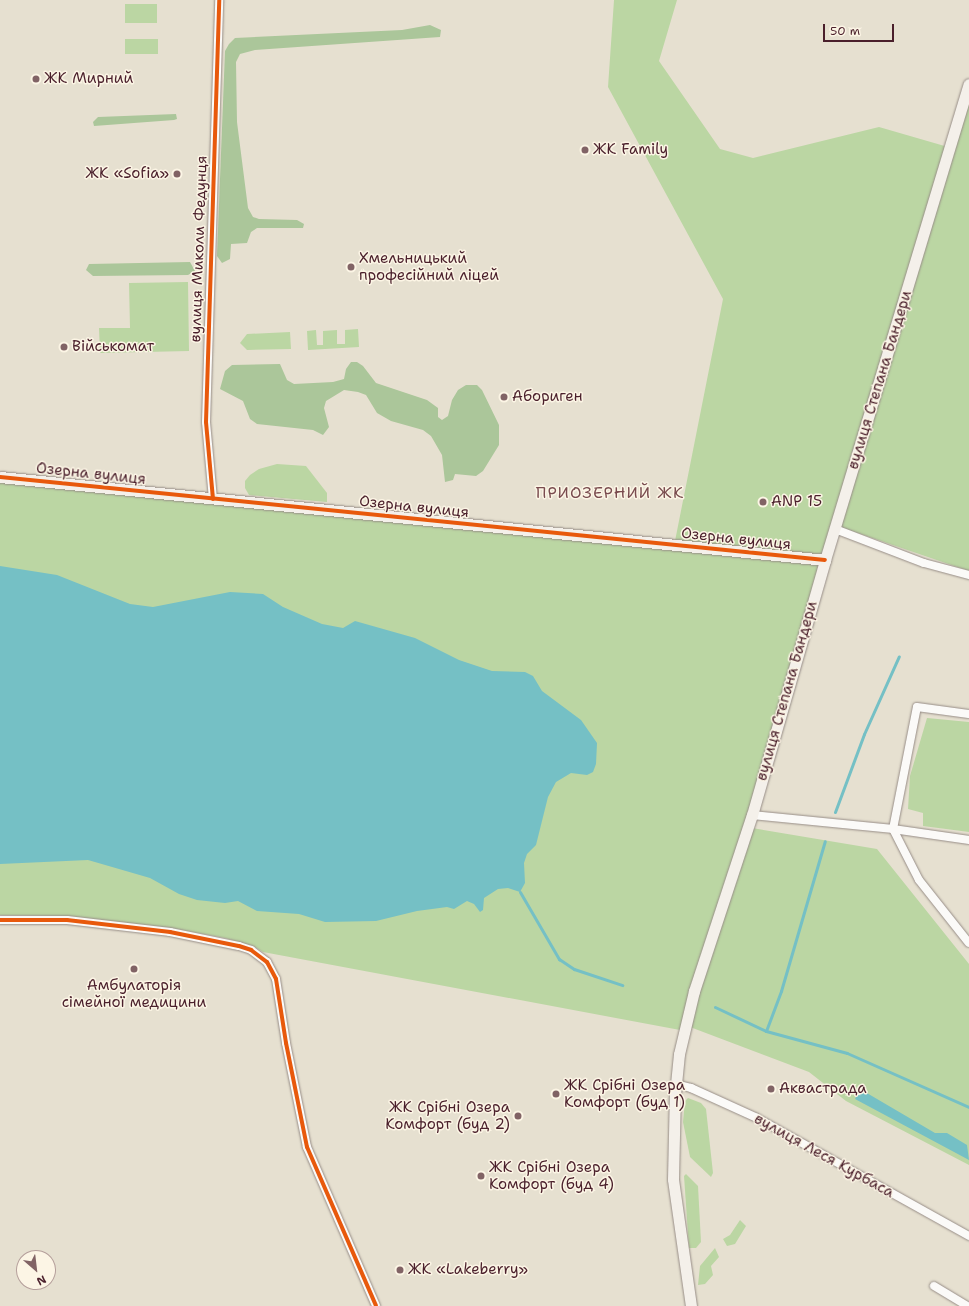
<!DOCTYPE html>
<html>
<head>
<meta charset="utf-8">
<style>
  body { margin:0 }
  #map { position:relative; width:969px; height:1306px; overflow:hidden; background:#e6e0d0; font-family:"Shantell Sans",sans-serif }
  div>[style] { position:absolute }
  .green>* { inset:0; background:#bbd6a3; transform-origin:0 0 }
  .forest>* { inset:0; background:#abc69a }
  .water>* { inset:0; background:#75c0c5 }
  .stream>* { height:3px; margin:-1.5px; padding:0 1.5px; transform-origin:1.5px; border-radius:1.5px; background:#75c0c5 }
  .roads { filter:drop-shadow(0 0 1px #978d87) drop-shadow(0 0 1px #978d87) }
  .street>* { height:8px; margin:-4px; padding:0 4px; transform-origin:4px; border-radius:4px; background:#fbfaf8 }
  .secondary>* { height:11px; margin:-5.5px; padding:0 5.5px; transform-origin:5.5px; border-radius:5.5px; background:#f4f0ea }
  .cycleway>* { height:4px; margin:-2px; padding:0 2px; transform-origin:2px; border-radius:2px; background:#e8590c }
  .dots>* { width:11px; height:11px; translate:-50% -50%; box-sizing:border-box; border:2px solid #fcf5e5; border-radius:50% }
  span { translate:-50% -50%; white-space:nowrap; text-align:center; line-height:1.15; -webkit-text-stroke:3px #fcf5e5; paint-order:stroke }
  .poi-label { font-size:15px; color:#4a1f2b }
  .left { translate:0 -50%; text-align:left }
  .right { translate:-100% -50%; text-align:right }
  .street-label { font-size:15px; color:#4a1f2b }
  .neighbourhood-label { font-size:16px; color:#794b4e; letter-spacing:1px }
  .north { position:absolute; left:16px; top:1250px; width:40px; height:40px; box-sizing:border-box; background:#fcf5e5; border:1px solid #b59f9b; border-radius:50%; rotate:152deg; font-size:11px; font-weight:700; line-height:16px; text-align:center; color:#4a1f2b }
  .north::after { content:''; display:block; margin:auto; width:14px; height:18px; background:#816365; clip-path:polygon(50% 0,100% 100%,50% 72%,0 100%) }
  .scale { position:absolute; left:823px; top:24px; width:71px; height:18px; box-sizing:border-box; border:2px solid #4a1f2b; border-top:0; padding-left:5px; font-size:12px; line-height:14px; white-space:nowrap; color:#4a1f2b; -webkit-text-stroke:3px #fcf5e5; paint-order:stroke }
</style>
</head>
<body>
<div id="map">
  <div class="green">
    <i style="clip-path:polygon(614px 0,677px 0,659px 61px,720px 149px,753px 158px,879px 127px,948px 147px,822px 555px,675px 541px,723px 299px,608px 87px)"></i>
    <i style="left:157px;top:4px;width:19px;height:32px;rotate:90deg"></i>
    <i style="left:158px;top:39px;width:15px;height:33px;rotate:90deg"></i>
    <i style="clip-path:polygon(969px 100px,969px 571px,840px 527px)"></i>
    <i style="clip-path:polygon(188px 282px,189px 351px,100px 353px,99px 328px,130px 328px,129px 283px)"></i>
    <i style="clip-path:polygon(358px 329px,359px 347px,308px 350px,307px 331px,316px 330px,317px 345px,323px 345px,323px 331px,337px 330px,337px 344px,345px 344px,345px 330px)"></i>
    <i style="clip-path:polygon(290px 332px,291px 349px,247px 350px,240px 343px,247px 334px)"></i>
    <i style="clip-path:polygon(277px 464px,306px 466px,327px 493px,327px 502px,249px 495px,245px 488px,245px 481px,250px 475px,259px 469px)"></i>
    <i style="clip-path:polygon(0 481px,819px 564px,748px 813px,680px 1030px,263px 952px,253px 946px,225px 938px,171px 928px,68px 916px,0 915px)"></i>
    <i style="clip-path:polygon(927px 718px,969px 722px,969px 832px,923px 826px,923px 813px,908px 809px,910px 776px)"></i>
    <i style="clip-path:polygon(752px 828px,877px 849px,969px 964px,969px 1165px,846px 1101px,809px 1072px,690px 1027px,698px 992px)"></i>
    <i style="clip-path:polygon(688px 1098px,701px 1103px,706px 1109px,713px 1173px,711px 1177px,690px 1157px,683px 1122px,685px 1101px)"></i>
    <i style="clip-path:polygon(686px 1174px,698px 1186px,701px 1242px,696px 1248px,689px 1248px,684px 1176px)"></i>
    <i style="clip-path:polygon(740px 1220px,746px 1226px,735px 1244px,727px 1246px,723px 1239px,730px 1235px)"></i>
    <i style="clip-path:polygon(715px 1248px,719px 1257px,711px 1266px,713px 1275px,705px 1284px,698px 1285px,700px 1266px)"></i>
  </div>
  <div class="forest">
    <i style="clip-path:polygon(430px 25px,441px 30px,440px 37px,255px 50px,240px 54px,236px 62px,237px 122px,248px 208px,253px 217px,259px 219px,297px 220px,304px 224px,303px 228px,257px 228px,251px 232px,247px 243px,231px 244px,230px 259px,222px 263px,217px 256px,225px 51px,229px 44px,235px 38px,402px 30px)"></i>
    <i style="clip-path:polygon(176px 114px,177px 119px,174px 120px,94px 126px,93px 122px,98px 117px)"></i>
    <i style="clip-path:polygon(190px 262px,195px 271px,188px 275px,93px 276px,86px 270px,89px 264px)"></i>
    <i style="clip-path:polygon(351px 362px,357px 362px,363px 366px,376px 383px,427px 400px,438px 408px,438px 417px,442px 420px,448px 416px,452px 400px,458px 390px,466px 385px,477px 385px,482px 390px,499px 425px,499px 445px,483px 471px,476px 476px,455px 474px,453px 480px,445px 482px,442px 455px,431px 436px,423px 430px,391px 421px,377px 413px,366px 395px,358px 392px,344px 390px,326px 401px,324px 408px,329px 427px,323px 435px,313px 430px,257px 424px,250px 419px,243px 401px,220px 389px,225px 371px,232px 365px,280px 364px,287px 380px,294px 384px,333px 382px,344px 379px,346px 369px)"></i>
  </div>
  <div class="water">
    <i style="clip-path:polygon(0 566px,57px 575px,130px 604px,153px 607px,230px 592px,263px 594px,283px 607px,322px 624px,343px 628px,355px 621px,415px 638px,459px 660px,492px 671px,525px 672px,533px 676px,542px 691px,581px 720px,597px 743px,596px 764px,593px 772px,587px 775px,571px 773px,556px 782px,548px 797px,536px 845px,527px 854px,524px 863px,525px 883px,520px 892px,508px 888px,498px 889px,484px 898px,483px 910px,480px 912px,474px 904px,467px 901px,454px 909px,447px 907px,417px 911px,376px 921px,325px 922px,299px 914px,257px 911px,238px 901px,225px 903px,197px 900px,179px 894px,150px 878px,88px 860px,0 864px)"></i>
    <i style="clip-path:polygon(860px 1089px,935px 1133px,947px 1133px,967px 1145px,969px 1160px,855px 1099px)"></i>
  </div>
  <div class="stream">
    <i style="left:835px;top:812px;width:83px;rotate:-69.6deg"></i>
    <i style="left:864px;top:734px;width:85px;rotate:-65.8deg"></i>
    <i style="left:520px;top:892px;width:78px;rotate:59.8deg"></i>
    <i style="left:559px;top:959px;width:18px;rotate:34deg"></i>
    <i style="left:574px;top:969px;width:51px;rotate:18.4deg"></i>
    <i style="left:715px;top:1007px;width:56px;rotate:25.2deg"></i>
    <i style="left:766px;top:1031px;width:84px;rotate:15.2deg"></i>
    <i style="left:847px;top:1053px;width:133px;rotate:23.9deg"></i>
    <i style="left:766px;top:1031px;width:43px;rotate:-69.4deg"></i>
    <i style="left:781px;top:991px;width:156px;rotate:-73.7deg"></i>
  </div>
  <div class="roads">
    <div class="street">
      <i style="left:213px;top:499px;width:77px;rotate:-95.2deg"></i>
      <i style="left:206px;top:422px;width:422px;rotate:-88.2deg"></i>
      <i style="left:835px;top:529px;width:95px;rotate:20.9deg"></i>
      <i style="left:924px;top:563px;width:47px;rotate:14.9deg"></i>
      <i style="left:752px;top:815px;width:142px;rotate:5.7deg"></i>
      <i style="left:893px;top:829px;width:77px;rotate:8.2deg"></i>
      <i style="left:893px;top:829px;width:124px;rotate:-78.9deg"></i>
      <i style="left:917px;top:707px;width:52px;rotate:7.7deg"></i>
      <i style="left:893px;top:829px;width:57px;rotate:63deg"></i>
      <i style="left:919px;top:880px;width:80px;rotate:51.6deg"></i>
      <i style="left:0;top:920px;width:67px"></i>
      <i style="left:67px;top:920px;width:104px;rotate:6.6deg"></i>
      <i style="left:170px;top:932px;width:70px;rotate:11.5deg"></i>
      <i style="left:239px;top:946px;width:13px;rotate:18deg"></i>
      <i style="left:251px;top:950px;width:20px;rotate:37deg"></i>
      <i style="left:267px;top:962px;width:19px;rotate:62deg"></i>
      <i style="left:276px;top:979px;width:65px;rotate:81.1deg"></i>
      <i style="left:286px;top:1043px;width:106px;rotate:78.6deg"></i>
      <i style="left:307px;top:1147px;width:173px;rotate:66.5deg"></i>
      <i style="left:676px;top:1084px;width:16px;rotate:15deg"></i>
      <i style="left:691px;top:1088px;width:72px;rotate:24.4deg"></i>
      <i style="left:757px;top:1118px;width:243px;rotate:29.1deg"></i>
      <i style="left:934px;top:1286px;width:39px;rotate:31deg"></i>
    </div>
    <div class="secondary">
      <i style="left:0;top:477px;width:829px;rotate:5.74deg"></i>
      <i style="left:691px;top:1306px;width:128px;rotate:-98.1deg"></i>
      <i style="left:673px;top:1179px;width:85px;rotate:-88.7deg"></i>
      <i style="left:675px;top:1094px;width:40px;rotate:-84.3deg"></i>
      <i style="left:679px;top:1054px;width:65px;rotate:-76.6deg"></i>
      <i style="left:694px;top:991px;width:185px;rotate:-71.8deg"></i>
      <i style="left:752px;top:815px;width:265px;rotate:-74deg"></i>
      <i style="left:825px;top:560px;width:497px;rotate:-73.2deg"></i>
    </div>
  </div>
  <div class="cycleway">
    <i style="left:0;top:477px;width:829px;rotate:5.74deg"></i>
    <i style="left:213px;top:499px;width:77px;rotate:-95.2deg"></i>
    <i style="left:206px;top:422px;width:422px;rotate:-88.2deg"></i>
    <i style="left:0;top:920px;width:67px"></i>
    <i style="left:67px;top:920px;width:104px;rotate:6.6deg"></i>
    <i style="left:170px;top:932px;width:70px;rotate:11.5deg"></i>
    <i style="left:239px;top:946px;width:13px;rotate:18deg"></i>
    <i style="left:251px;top:950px;width:20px;rotate:37deg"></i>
    <i style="left:267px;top:962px;width:19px;rotate:62deg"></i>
    <i style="left:276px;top:979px;width:65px;rotate:81.1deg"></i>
    <i style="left:286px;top:1043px;width:106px;rotate:78.6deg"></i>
    <i style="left:307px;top:1147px;width:173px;rotate:66.5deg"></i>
  </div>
  <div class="dots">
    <i style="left:36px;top:79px;background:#816365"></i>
    <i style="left:585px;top:150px;background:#816365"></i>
    <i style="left:177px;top:174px;background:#816365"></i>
    <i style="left:351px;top:267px;background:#816365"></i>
    <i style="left:64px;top:347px;background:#816365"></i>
    <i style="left:504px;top:397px;background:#816365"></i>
    <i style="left:763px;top:502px;background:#816365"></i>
    <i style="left:134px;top:969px;background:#816365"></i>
    <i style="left:771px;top:1089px;background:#816365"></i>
    <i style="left:556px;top:1094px;background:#816365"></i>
    <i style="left:518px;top:1116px;background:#816365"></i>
    <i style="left:481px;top:1176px;background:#816365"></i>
    <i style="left:400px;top:1270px;background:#816365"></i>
  </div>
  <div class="poi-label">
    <span class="left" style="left:44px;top:79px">ЖК Мирний</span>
    <span class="left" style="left:593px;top:150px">ЖК Family</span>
    <span class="right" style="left:169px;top:174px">ЖК «Sofia»</span>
    <span class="left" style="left:359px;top:267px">Хмельницький<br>професійний ліцей</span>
    <span class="left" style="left:72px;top:347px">Військомат</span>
    <span class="left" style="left:512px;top:397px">Абориген</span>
    <span class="left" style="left:771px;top:502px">ANP 15</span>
    <span style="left:134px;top:994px">Амбулаторія<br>сімейної медицини</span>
    <span class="left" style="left:564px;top:1094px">ЖК Срібні Озера<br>Комфорт (буд 1)</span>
    <span class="left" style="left:779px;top:1089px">Аквастрада</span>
    <span class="right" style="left:510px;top:1116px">ЖК Срібні Озера<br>Комфорт (буд 2)</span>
    <span class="left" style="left:489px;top:1176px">ЖК Срібні Озера<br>Комфорт (буд 4)</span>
    <span class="left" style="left:408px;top:1270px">ЖК «Lakeberry»</span>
  </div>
  <div class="street-label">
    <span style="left:199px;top:249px;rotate:-88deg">вулиця Миколи Федунця</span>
    <span style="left:880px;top:380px;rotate:-73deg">вулиця Степана Бандери</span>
    <span style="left:91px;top:474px;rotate:6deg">Озерна вулиця</span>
    <span style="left:414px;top:507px;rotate:6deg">Озерна вулиця</span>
    <span style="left:736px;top:539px;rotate:6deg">Озерна вулиця</span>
    <span style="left:787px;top:691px;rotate:-74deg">вулиця Степана Бандери</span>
    <span style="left:824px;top:1156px;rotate:29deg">вулиця Леся Курбаса</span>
  </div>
  <div class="neighbourhood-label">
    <span style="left:610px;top:493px">ПРИОЗЕРНИЙ ЖК</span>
  </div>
  <div class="north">N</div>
  <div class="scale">50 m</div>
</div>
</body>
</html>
